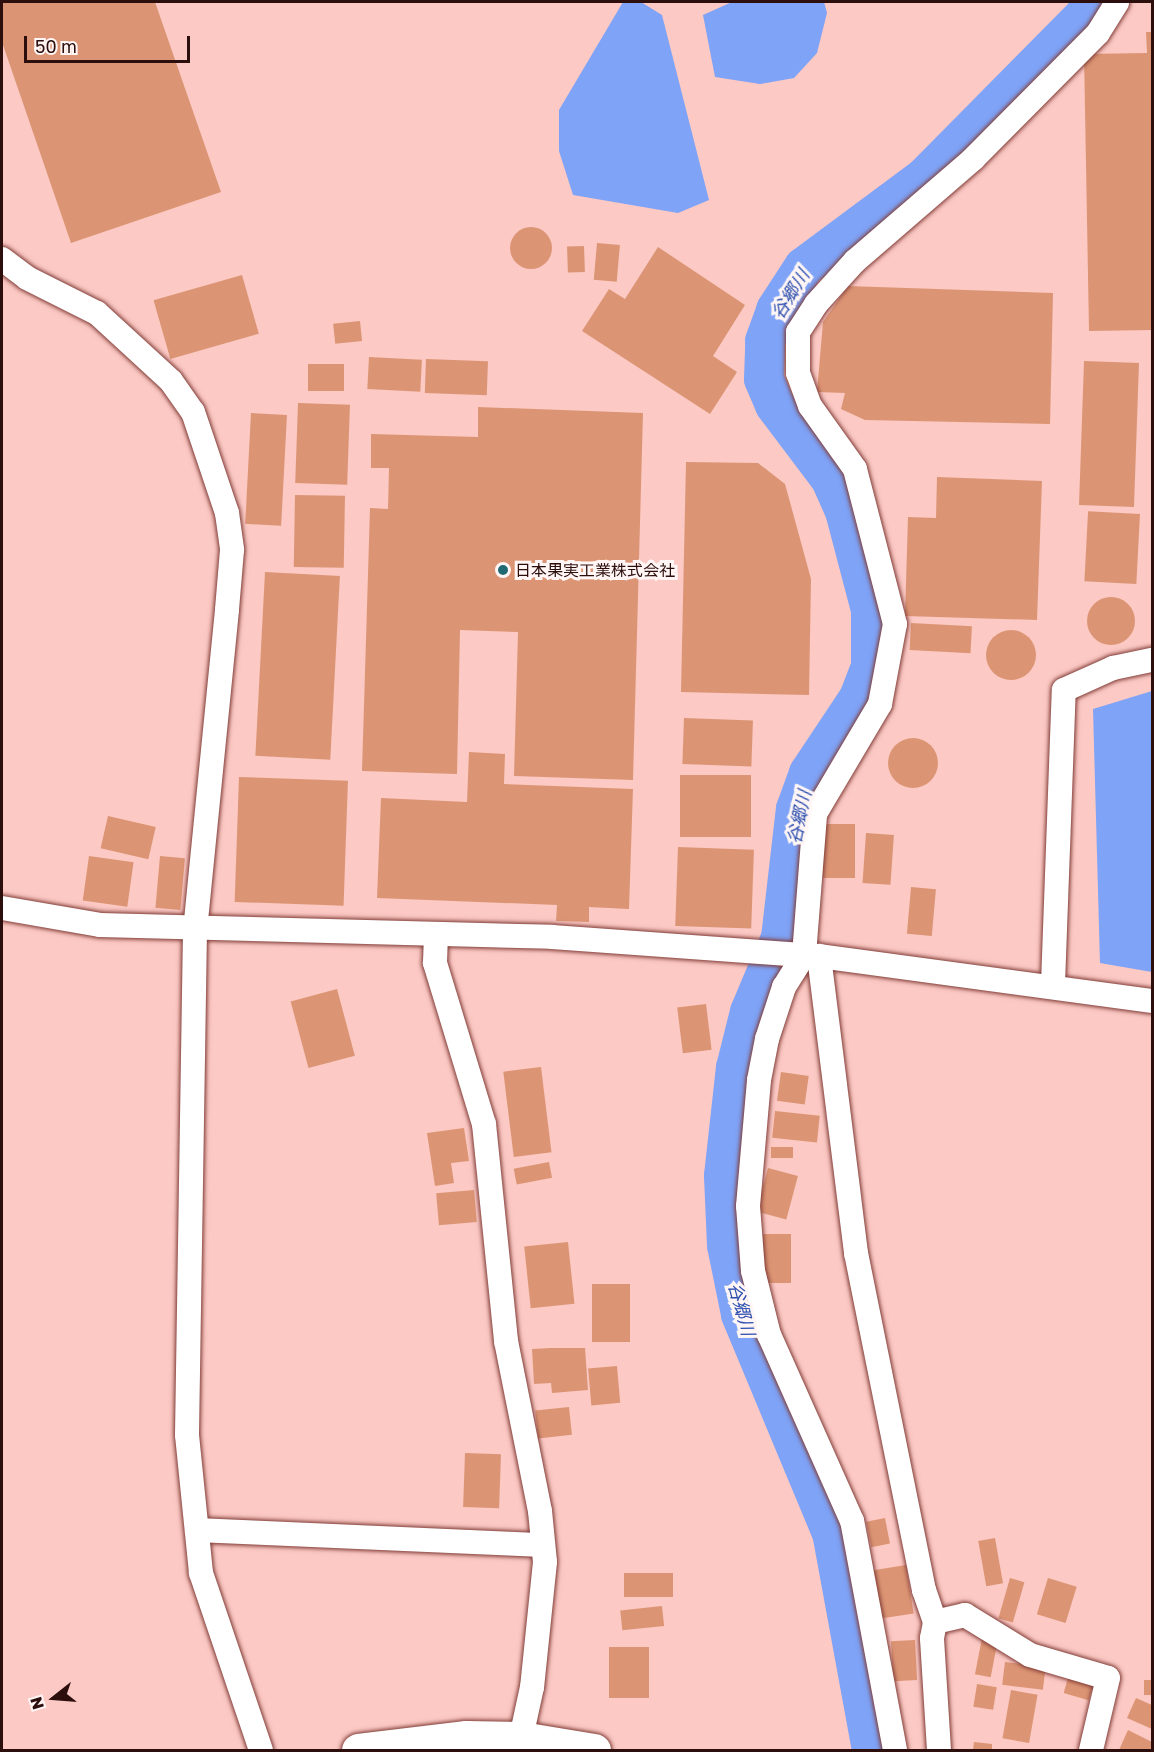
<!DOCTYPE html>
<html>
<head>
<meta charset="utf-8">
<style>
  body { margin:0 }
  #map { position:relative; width:1154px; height:1752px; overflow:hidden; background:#fcc9c4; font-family:"Golos Text","Noto Sans JP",sans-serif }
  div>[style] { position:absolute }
  .water>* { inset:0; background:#7ea3f7 }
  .river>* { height:40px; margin:-20px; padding:0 20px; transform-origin:20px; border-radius:20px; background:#7ea3f7 }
  .building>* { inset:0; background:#dc9574; transform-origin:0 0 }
  .round { border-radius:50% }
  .roads { filter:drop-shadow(0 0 2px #813c37) drop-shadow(0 0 2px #813c37) }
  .minor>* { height:24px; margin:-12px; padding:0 12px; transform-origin:12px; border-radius:12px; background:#fff }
  .primary>* { height:33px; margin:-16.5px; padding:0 16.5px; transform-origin:16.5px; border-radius:16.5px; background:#fff }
  .dots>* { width:16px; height:16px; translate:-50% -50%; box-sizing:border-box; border:3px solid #fff6f5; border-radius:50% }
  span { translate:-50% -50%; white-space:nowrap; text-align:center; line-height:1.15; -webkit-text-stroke:6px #fff6f5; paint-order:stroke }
  .poi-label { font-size:16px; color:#2c0f0d }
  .left { translate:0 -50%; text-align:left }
  .water-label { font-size:18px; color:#2b4eae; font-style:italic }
  .frame { position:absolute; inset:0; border:3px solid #2c0f0d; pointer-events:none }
  .north { position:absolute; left:24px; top:1668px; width:60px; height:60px; -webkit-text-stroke:4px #fff6f5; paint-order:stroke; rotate:253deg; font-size:16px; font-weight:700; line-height:24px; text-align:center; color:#2c0f0d }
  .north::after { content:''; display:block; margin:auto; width:21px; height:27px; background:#2c0f0d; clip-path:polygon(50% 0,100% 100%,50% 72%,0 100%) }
  .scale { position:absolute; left:24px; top:36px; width:166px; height:27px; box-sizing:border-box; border:3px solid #2c0f0d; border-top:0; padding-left:8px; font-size:18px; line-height:21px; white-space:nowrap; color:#2c0f0d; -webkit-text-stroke:4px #fff6f5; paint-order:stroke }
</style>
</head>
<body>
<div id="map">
  <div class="water">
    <i style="clip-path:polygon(623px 2px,641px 2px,662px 15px,709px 200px,678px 213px,573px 195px,559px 151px,559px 110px)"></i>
    <i style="clip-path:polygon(732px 2px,824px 2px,827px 13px,817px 53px,794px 78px,760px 84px,715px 77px,703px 15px)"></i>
    <i style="clip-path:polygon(1152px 691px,1152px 972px,1100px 963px,1093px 709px)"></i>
  </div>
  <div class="river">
    <i style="left:872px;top:1750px;width:221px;rotate:-100.4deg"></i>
    <i style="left:832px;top:1533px;width:237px;rotate:-112.6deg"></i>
    <i style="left:741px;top:1314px;width:70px;rotate:-101.5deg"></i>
    <i style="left:727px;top:1245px;width:69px;rotate:-92.5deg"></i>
    <i style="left:724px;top:1176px;width:109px;rotate:-83.7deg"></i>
    <i style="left:736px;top:1068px;width:58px;rotate:-76deg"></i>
    <i style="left:750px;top:1012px;width:80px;rotate:-67.3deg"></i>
    <i style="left:781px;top:938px;width:130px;rotate:-83.4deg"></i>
    <i style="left:796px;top:809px;width:38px;rotate:-70deg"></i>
    <i style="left:809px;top:773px;width:90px;rotate:-56.3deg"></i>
    <i style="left:859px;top:698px;width:33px;rotate:-69deg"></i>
    <i style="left:871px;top:667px;width:57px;rotate:-90deg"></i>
    <i style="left:871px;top:610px;width:102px;rotate:-104.7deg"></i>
    <i style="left:845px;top:511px;width:36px;rotate:-114deg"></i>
    <i style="left:830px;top:478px;width:91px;rotate:-127deg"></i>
    <i style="left:775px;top:405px;width:28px;rotate:-113deg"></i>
    <i style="left:764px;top:379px;width:38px;rotate:-88deg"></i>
    <i style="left:765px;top:341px;width:33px;rotate:-70deg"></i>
    <i style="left:776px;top:310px;width:51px;rotate:-56.9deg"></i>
    <i style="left:804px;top:267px;width:151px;rotate:-36.6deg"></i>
    <i style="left:925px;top:177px;width:246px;rotate:-45.3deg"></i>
  </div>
  <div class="building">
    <i style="clip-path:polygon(2px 2px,155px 2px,221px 192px,71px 243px,2px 42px)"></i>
    <i style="clip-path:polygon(1146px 32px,1152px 32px,1152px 330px,1089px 331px,1084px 54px,1147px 53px)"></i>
    <i class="round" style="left:510px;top:227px;width:42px;height:42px"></i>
    <i style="left:597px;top:243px;width:23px;height:37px;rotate:5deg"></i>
    <i style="left:584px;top:246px;width:26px;height:17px;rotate:88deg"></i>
    <i style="clip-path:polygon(658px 247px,745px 305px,713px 356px,737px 372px,710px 414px,582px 331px,609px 289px,625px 299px)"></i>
    <i style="left:242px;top:275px;width:61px;height:92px;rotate:74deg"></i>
    <i style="clip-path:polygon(848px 286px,1053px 293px,1050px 424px,865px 420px,841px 409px,845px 393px,817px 392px,823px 322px)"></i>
    <i style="left:360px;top:321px;width:20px;height:27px;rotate:84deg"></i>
    <i style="left:369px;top:357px;width:53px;height:32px;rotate:3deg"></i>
    <i style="left:426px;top:359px;width:62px;height:34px;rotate:2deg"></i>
    <i style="left:1139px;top:363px;width:144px;height:55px;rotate:92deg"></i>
    <i style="left:308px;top:364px;width:36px;height:27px"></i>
    <i style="left:298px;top:403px;width:52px;height:80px;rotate:2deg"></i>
    <i style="clip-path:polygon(478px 407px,643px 413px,633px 780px,514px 776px,518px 632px,460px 630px,457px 774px,362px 771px,370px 508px,388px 509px,389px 468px,371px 468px,371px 434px,478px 437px)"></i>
    <i style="left:251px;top:413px;width:36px;height:111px;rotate:3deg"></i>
    <i style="clip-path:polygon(686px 462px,758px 463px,785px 484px,811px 579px,809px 695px,681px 692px)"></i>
    <i style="clip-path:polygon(937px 477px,1042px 481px,1037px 620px,905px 616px,908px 517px,936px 518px)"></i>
    <i style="left:295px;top:495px;width:50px;height:72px;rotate:1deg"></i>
    <i style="left:1140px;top:514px;width:70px;height:52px;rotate:93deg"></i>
    <i style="left:265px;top:572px;width:75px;height:184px;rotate:3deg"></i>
    <i class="round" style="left:1087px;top:597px;width:48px;height:48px"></i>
    <i style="left:911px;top:623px;width:61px;height:27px;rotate:3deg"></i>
    <i class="round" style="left:986px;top:630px;width:50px;height:50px"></i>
    <i style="left:684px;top:718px;width:69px;height:46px;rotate:2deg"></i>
    <i class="round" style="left:888px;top:738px;width:50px;height:50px"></i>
    <i style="clip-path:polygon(469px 752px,505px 754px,504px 784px,633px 789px,629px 909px,589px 907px,589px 922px,556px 921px,557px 905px,377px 898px,381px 798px,467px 802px)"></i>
    <i style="left:680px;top:775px;width:71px;height:62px"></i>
    <i style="left:239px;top:777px;width:109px;height:125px;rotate:2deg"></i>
    <i style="left:108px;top:816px;width:49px;height:33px;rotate:13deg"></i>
    <i style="left:823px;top:824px;width:32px;height:54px"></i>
    <i style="left:866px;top:833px;width:28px;height:50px;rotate:4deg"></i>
    <i style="left:678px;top:847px;width:76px;height:79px;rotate:2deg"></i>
    <i style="left:89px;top:856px;width:45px;height:45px;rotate:8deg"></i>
    <i style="left:160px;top:856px;width:25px;height:52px;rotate:5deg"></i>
    <i style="left:911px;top:887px;width:25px;height:47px;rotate:5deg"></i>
    <i style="left:337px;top:989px;width:69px;height:48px;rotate:75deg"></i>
    <i style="left:706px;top:1004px;width:46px;height:29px;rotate:83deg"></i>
    <i style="left:541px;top:1067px;width:86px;height:38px;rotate:83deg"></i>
    <i style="left:781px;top:1072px;width:28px;height:29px;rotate:8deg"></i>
    <i style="left:775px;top:1111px;width:45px;height:27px;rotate:6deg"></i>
    <i style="clip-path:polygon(464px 1128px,469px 1161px,451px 1163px,454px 1183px,435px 1186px,427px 1133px)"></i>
    <i style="left:793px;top:1147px;width:11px;height:22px;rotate:90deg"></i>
    <i style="left:549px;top:1162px;width:16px;height:36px;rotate:79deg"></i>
    <i style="left:768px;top:1168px;width:31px;height:45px;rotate:15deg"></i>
    <i style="left:474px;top:1190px;width:32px;height:38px;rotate:85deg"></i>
    <i style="left:763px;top:1234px;width:28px;height:49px"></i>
    <i style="left:568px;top:1242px;width:62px;height:44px;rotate:84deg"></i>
    <i style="left:592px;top:1284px;width:38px;height:58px"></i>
    <i style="clip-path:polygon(551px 1348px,585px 1348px,588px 1390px,552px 1393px,551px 1383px,534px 1384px,532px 1349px)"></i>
    <i style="left:617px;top:1366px;width:37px;height:29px;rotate:85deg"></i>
    <i style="left:569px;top:1407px;width:28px;height:34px;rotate:84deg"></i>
    <i style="left:465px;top:1453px;width:36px;height:54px;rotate:2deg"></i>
    <i style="left:885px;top:1518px;width:26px;height:19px;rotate:79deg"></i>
    <i style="left:995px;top:1538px;width:46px;height:17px;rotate:80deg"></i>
    <i style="left:906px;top:1565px;width:49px;height:33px;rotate:81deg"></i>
    <i style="left:624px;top:1573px;width:49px;height:24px"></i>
    <i style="left:1010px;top:1578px;width:15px;height:42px;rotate:16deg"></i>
    <i style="left:1048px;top:1578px;width:30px;height:38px;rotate:17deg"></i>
    <i style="left:662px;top:1606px;width:20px;height:42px;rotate:84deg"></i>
    <i style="left:982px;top:1638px;width:16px;height:37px;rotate:11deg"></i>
    <i style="left:915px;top:1640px;width:40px;height:24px;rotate:87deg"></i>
    <i style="left:609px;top:1647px;width:40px;height:51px"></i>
    <i style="left:1005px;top:1662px;width:41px;height:23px;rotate:7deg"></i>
    <i style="left:1070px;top:1671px;width:26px;height:23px;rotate:16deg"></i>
    <i style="left:1144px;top:1680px;width:8px;height:15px"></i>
    <i style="left:977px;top:1684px;width:20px;height:23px;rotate:9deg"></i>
    <i style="left:1011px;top:1690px;width:27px;height:49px;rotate:10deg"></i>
    <i style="clip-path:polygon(1136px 1698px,1152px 1705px,1152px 1729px,1127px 1718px)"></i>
    <i style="clip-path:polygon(1128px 1730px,1152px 1742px,1152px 1750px,1119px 1750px)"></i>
    <i style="clip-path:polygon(974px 1742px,992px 1744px,992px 1750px,973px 1750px)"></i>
  </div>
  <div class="roads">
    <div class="minor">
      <i style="left:2px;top:259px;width:31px;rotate:37deg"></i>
      <i style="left:27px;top:278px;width:78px;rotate:26.6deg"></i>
      <i style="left:97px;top:313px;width:100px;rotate:42.6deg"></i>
      <i style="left:171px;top:381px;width:38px;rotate:55deg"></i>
      <i style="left:193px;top:412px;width:107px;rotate:71.4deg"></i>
      <i style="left:227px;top:513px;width:37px;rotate:82deg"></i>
      <i style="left:232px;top:550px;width:60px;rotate:94.8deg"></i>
      <i style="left:227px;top:610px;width:322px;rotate:95.7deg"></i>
      <i style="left:195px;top:930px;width:505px;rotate:90.91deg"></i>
      <i style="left:187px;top:1435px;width:139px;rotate:84.2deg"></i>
      <i style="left:201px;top:1573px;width:187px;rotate:71.3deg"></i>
      <i style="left:2px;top:908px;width:99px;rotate:9.8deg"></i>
      <i style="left:100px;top:925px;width:452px;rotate:1.5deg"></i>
      <i style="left:552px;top:937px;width:268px;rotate:4.1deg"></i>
      <i style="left:819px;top:956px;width:336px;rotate:7.7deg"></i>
      <i style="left:436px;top:934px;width:29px;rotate:92deg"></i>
      <i style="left:435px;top:963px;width:168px;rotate:73.1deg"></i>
      <i style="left:484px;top:1124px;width:218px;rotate:84.2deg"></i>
      <i style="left:506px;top:1341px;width:173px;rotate:78.7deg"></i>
      <i style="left:540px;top:1511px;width:51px;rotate:84.4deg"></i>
      <i style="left:545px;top:1562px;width:126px;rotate:95.9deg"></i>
      <i style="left:532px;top:1687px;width:52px;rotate:102.2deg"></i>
      <i style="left:819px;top:956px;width:299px;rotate:82.9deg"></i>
      <i style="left:856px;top:1253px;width:344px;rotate:78.6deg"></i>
      <i style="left:924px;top:1590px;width:34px;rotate:71deg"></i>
      <i style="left:1053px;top:984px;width:294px;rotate:-87.9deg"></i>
      <i style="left:1064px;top:690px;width:54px;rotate:-24.2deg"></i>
      <i style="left:1113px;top:668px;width:40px;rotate:-12deg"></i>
      <i style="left:197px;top:1530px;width:346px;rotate:2.5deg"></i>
      <i style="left:895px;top:1750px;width:233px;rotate:-100.6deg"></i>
      <i style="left:852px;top:1521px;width:204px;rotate:-114deg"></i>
      <i style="left:769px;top:1335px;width:66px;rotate:-104deg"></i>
      <i style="left:753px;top:1271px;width:65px;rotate:-94.4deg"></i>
      <i style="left:748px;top:1206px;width:126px;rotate:-85deg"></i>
      <i style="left:759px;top:1080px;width:42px;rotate:-79deg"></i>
      <i style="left:767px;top:1039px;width:55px;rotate:-71.9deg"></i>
      <i style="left:784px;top:987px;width:38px;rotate:-58deg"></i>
      <i style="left:804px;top:955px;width:141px;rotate:-85.5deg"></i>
      <i style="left:815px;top:814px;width:128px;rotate:-59.4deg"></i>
      <i style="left:880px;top:704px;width:81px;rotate:-79.4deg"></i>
      <i style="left:895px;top:624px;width:160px;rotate:-104.5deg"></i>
      <i style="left:855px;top:469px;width:77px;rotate:-125.5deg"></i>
      <i style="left:810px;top:406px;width:35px;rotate:-110deg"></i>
      <i style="left:798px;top:373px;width:41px;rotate:-90deg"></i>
      <i style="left:798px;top:332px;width:33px;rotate:-57deg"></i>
      <i style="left:816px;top:304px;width:58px;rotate:-47.8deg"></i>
      <i style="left:855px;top:261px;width:156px;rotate:-40.8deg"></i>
      <i style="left:973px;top:159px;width:177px;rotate:-45.2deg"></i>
      <i style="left:1098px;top:33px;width:36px;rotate:-58deg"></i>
      <i style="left:939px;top:1750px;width:112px;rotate:-93.6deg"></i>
      <i style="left:932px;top:1638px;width:16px;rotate:-79deg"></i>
      <i style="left:935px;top:1622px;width:31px;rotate:-13deg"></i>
      <i style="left:965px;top:1615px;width:76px;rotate:31.6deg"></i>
      <i style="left:1030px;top:1655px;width:81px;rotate:16.4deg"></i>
      <i style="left:1108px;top:1678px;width:74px;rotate:103.3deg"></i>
    </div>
    <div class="primary">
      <i style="left:358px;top:1750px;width:109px;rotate:-6.9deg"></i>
      <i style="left:466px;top:1737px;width:55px;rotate:1deg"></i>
      <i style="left:521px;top:1738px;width:74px;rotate:9.3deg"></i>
    </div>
  </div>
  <div class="dots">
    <i style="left:503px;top:570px;background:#206b73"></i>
  </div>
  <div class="poi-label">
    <span class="left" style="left:515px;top:570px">日本果実工業株式会社</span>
  </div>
  <div class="water-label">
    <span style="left:790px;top:294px;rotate:-58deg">谷郷川</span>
    <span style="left:799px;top:817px;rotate:-78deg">谷郷川</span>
    <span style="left:742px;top:1309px;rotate:75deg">谷郷川</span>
  </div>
  <div class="frame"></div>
  <div class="north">N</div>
  <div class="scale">50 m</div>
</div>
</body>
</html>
